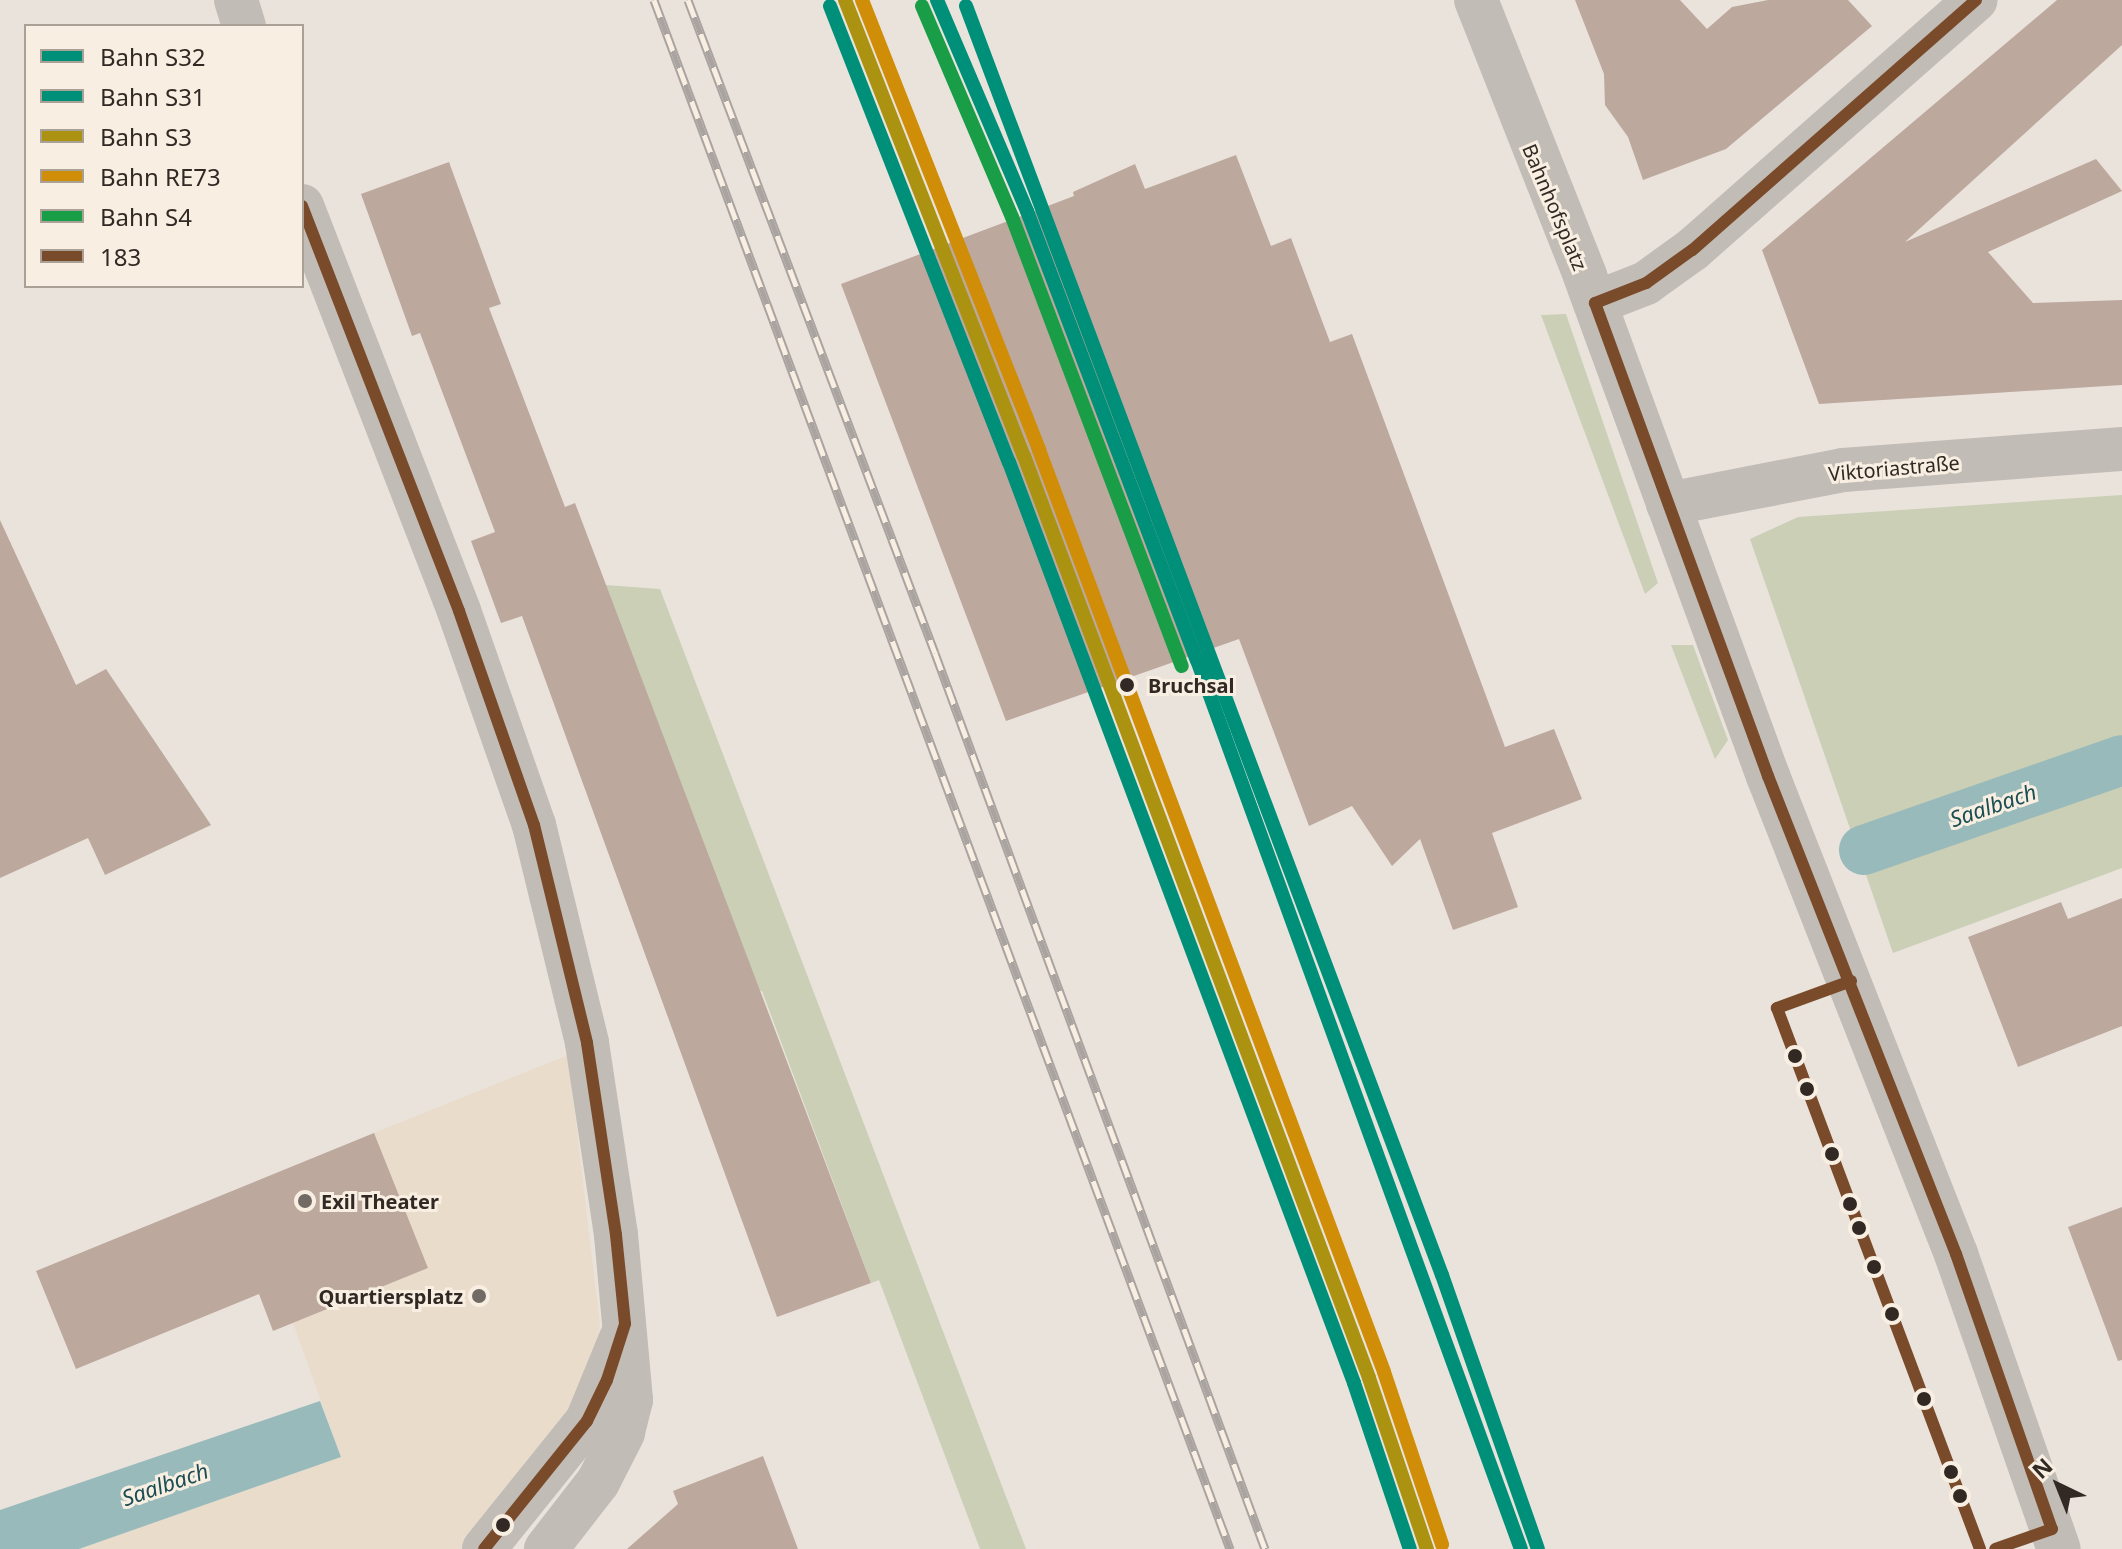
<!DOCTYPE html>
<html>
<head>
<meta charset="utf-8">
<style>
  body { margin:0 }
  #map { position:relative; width:2122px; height:1549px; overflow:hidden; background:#eae3dc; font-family:"Noto Sans",sans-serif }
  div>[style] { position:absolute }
  .green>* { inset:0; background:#cacfb6 }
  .plaza>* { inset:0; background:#e9dccb }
  .water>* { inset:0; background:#99baba }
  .canal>* { height:50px; margin:-25px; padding:0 25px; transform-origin:25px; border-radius:25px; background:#99baba }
  .building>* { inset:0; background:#bda89e }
  .minor>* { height:44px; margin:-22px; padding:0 22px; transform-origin:22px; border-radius:22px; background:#c2bcb6 }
  .tertiary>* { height:44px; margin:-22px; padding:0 22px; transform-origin:22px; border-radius:22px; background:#c2bcb6 }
  .rail>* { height:9px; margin-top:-4.5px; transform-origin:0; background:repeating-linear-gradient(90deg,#f8efe2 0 18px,#aaa4a0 0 36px); box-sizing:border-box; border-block:2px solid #aaa4a0 }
  .bus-1>* { height:12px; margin:-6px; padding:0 6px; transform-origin:6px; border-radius:6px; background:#7a4b2a }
  .rail-1>* { height:14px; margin:-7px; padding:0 7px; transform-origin:7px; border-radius:7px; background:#00907a }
  .rail-2>* { height:14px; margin:-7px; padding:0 7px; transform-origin:7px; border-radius:7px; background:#00907a }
  .rail-3>* { height:14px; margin:-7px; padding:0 7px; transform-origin:7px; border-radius:7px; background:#ab9211 }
  .rail-4>* { height:14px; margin:-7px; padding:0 7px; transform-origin:7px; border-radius:7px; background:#d08d07 }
  .rail-5>* { height:14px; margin:-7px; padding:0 7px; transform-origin:7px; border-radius:7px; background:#1a9d47 }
  .dots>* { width:22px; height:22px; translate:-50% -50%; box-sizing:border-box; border:4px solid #f8efe2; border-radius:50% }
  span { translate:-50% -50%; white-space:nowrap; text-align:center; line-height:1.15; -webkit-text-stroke:6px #f8efe2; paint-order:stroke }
  .street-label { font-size:20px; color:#322925 }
  .stop-label { font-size:20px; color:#322925; font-weight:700 }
  .left { translate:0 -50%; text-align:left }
  .poi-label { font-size:20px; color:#322925; font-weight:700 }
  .right { translate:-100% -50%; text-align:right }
  .water-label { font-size:22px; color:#1b4e53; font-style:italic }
  .legend { position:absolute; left:24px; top:24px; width:280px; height:264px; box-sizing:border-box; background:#f8efe2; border:2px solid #a9a096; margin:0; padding:10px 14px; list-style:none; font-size:24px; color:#322925 }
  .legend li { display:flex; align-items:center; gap:16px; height:40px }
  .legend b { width:40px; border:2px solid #a9a096 }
  .north { position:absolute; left:2018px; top:1445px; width:80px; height:80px; -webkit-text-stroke:6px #f8efe2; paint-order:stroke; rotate:317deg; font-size:22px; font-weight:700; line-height:32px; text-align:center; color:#322925 }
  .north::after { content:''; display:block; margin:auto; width:28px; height:36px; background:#322925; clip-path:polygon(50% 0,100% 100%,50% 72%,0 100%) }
</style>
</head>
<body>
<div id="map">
  <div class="green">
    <i style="clip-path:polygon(1566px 314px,1658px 583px,1645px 594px,1541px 315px)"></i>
    <i style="clip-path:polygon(2122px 495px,2122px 868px,1893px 953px,1750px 539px,1798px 517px)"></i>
    <i style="clip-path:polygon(605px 585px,660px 589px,1026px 1549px,980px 1549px,879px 1280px,871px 1283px,762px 991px,756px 991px)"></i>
    <i style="clip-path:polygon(1671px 645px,1693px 645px,1728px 740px,1715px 759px)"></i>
  </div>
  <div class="plaza">
    <i style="clip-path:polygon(568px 1055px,600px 1325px,593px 1378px,461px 1549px,79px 1549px,341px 1457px,293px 1323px,428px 1268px,374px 1133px)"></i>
  </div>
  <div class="water">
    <i style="clip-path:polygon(320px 1401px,341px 1457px,79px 1549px,0 1549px,0 1510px)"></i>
  </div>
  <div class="canal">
    <i style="left:1864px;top:850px;width:273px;rotate:-19.2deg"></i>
  </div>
  <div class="building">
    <i style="clip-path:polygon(1575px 0,1680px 0,1707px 29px,1732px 7px,1768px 0,1848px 0,1872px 26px,1726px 149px,1643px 180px,1628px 137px,1605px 105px,1604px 74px)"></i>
    <i style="clip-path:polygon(2057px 0,2122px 0,2122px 45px,1905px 242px,2096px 159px,2122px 191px,1988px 252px,2033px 303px,2122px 300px,2122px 385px,1819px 404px,1762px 250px)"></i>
    <i style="clip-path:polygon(1236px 155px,1271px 246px,1291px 238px,1330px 342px,1352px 334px,1505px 747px,1554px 729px,1582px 799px,1492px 833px,1518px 907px,1453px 930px,1420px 839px,1392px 866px,1352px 806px,1309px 826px,1239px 639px,1006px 721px,841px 284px,1074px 196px,1073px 192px,1135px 164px,1145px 189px)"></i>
    <i style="clip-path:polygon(449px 162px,501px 304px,489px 308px,565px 507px,575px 503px,871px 1283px,777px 1317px,522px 616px,501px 623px,471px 541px,495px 532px,420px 333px,412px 336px,361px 194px)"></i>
    <i style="clip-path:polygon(0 520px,76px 685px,106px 669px,211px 825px,105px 875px,88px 838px,0 878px)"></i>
    <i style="clip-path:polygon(2122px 898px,2122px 1026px,2018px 1067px,1968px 937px,2061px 902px,2068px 919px)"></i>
    <i style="clip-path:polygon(374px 1133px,428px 1268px,273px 1331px,259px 1294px,76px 1369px,36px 1271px)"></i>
    <i style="clip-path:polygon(2122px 1207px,2122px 1360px,2118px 1361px,2068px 1227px)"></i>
    <i style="clip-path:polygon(763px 1456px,798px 1549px,627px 1549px,678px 1504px,673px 1491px)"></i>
  </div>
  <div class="minor">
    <i style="left:236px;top:0;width:27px;rotate:73deg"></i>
    <i style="left:302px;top:206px;width:434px;rotate:68.8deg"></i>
    <i style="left:459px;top:611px;width:227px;rotate:70.7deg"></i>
    <i style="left:534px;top:825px;width:224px;rotate:76.3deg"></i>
    <i style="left:587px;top:1043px;width:194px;rotate:81.4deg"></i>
    <i style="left:616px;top:1235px;width:166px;rotate:84.8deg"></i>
    <i style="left:631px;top:1400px;width:34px;rotate:104deg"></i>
    <i style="left:623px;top:1433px;width:55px;rotate:117deg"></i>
    <i style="left:598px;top:1482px;width:85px;rotate:127.8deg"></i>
    <i style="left:1668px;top:504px;width:178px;rotate:-11deg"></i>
    <i style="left:1843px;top:470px;width:280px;rotate:-4.3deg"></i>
    <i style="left:484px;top:1549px;width:164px;rotate:-51.2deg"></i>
    <i style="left:587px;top:1421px;width:90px;rotate:-67.7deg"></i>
  </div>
  <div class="tertiary">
    <i style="left:1476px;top:0;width:297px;rotate:68.4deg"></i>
    <i style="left:1585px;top:276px;width:532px;rotate:69.9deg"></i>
    <i style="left:1768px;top:776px;width:514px;rotate:68.53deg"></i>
    <i style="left:1956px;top:1254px;width:312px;rotate:70.8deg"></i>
    <i style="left:1595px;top:303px;width:55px;rotate:-21.4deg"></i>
    <i style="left:1646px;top:283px;width:57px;rotate:-35.7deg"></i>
    <i style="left:1692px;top:250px;width:378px;rotate:-41.4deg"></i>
  </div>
  <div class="rail">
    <i style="left:654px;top:0;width:1653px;rotate:69.6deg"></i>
    <i style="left:688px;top:0;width:698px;rotate:69.28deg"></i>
    <i style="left:935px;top:653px;width:955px;rotate:69.78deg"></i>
  </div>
  <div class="bus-1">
    <i style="left:1976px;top:0;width:378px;rotate:138.6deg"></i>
    <i style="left:1692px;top:250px;width:57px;rotate:144.3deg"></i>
    <i style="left:1646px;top:283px;width:55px;rotate:158.6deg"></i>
    <i style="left:1595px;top:303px;width:504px;rotate:69.91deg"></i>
    <i style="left:1768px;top:776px;width:514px;rotate:68.53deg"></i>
    <i style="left:1956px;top:1254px;width:291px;rotate:70.8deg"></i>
    <i style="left:2052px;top:1529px;width:60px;rotate:160.7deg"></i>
    <i style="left:302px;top:206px;width:434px;rotate:68.8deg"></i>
    <i style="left:459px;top:611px;width:227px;rotate:70.7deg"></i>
    <i style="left:534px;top:825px;width:224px;rotate:76.3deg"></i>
    <i style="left:587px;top:1043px;width:194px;rotate:81.4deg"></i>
    <i style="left:616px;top:1235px;width:89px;rotate:84.2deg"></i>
    <i style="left:625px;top:1324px;width:59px;rotate:107.8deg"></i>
    <i style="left:607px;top:1380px;width:46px;rotate:116deg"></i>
    <i style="left:587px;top:1421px;width:164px;rotate:128.8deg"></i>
    <i style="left:1851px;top:981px;width:79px;rotate:160deg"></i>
    <i style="left:1777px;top:1008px;width:578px;rotate:69.43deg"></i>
  </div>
  <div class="rail-1">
    <i style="left:937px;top:0;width:229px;rotate:66.9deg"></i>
    <i style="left:1027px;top:211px;width:480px;rotate:69.3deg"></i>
    <i style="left:1197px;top:660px;width:946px;rotate:69.98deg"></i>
  </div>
  <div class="rail-2">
    <i style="left:830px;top:6px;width:490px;rotate:68.6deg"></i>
    <i style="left:1009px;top:462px;width:983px;rotate:69.46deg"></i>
    <i style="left:1354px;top:1383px;width:175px;rotate:71.4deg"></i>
    <i style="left:966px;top:6px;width:1355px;rotate:69.44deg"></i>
    <i style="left:1442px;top:1275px;width:290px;rotate:70.7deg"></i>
  </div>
  <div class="rail-3">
    <i style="left:845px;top:0;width:490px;rotate:68.6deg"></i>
    <i style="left:1024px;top:456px;width:984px;rotate:69.48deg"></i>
    <i style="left:1369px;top:1378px;width:181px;rotate:71.3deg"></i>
  </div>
  <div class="rail-4">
    <i style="left:862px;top:0;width:484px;rotate:68.5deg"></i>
    <i style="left:1039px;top:450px;width:984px;rotate:69.48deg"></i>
    <i style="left:1384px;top:1372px;width:182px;rotate:71.4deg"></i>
  </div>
  <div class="rail-5">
    <i style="left:922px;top:6px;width:229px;rotate:66.9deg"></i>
    <i style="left:1012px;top:217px;width:480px;rotate:69.3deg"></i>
  </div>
  <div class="dots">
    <i style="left:1127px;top:685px;background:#322925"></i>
    <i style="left:1795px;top:1056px;background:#322925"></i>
    <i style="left:1807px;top:1089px;background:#322925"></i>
    <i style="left:1832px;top:1154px;background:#322925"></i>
    <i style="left:305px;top:1201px;background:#726a65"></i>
    <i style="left:1850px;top:1204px;background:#322925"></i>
    <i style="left:1859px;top:1228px;background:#322925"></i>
    <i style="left:1874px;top:1267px;background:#322925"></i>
    <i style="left:479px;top:1296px;background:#726a65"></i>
    <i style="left:1892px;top:1314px;background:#322925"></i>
    <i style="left:1924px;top:1399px;background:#322925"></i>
    <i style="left:1951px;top:1472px;background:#322925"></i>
    <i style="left:1960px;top:1496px;background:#322925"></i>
    <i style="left:503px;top:1525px;background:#322925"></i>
  </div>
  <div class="street-label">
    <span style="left:1555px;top:207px;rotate:67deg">Bahnhofsplatz</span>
    <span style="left:1894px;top:468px;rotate:-5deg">Viktoriastraße</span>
  </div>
  <div class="stop-label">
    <span class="left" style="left:1148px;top:685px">Bruchsal</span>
  </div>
  <div class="poi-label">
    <span class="left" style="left:321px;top:1201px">Exil Theater</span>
    <span class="right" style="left:463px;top:1296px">Quartiersplatz</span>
  </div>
  <div class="water-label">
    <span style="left:1993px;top:805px;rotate:-19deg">Saalbach</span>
    <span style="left:165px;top:1484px;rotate:-19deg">Saalbach</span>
  </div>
  <ul class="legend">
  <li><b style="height:10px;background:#00907a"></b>Bahn S32</li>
  <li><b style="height:10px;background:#00907a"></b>Bahn S31</li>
  <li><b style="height:10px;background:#ab9211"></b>Bahn S3</li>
  <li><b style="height:10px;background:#d08d07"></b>Bahn RE73</li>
  <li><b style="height:10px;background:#1a9d47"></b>Bahn S4</li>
  <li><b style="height:10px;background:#7a4b2a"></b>183</li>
  </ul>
  <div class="north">N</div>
</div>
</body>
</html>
